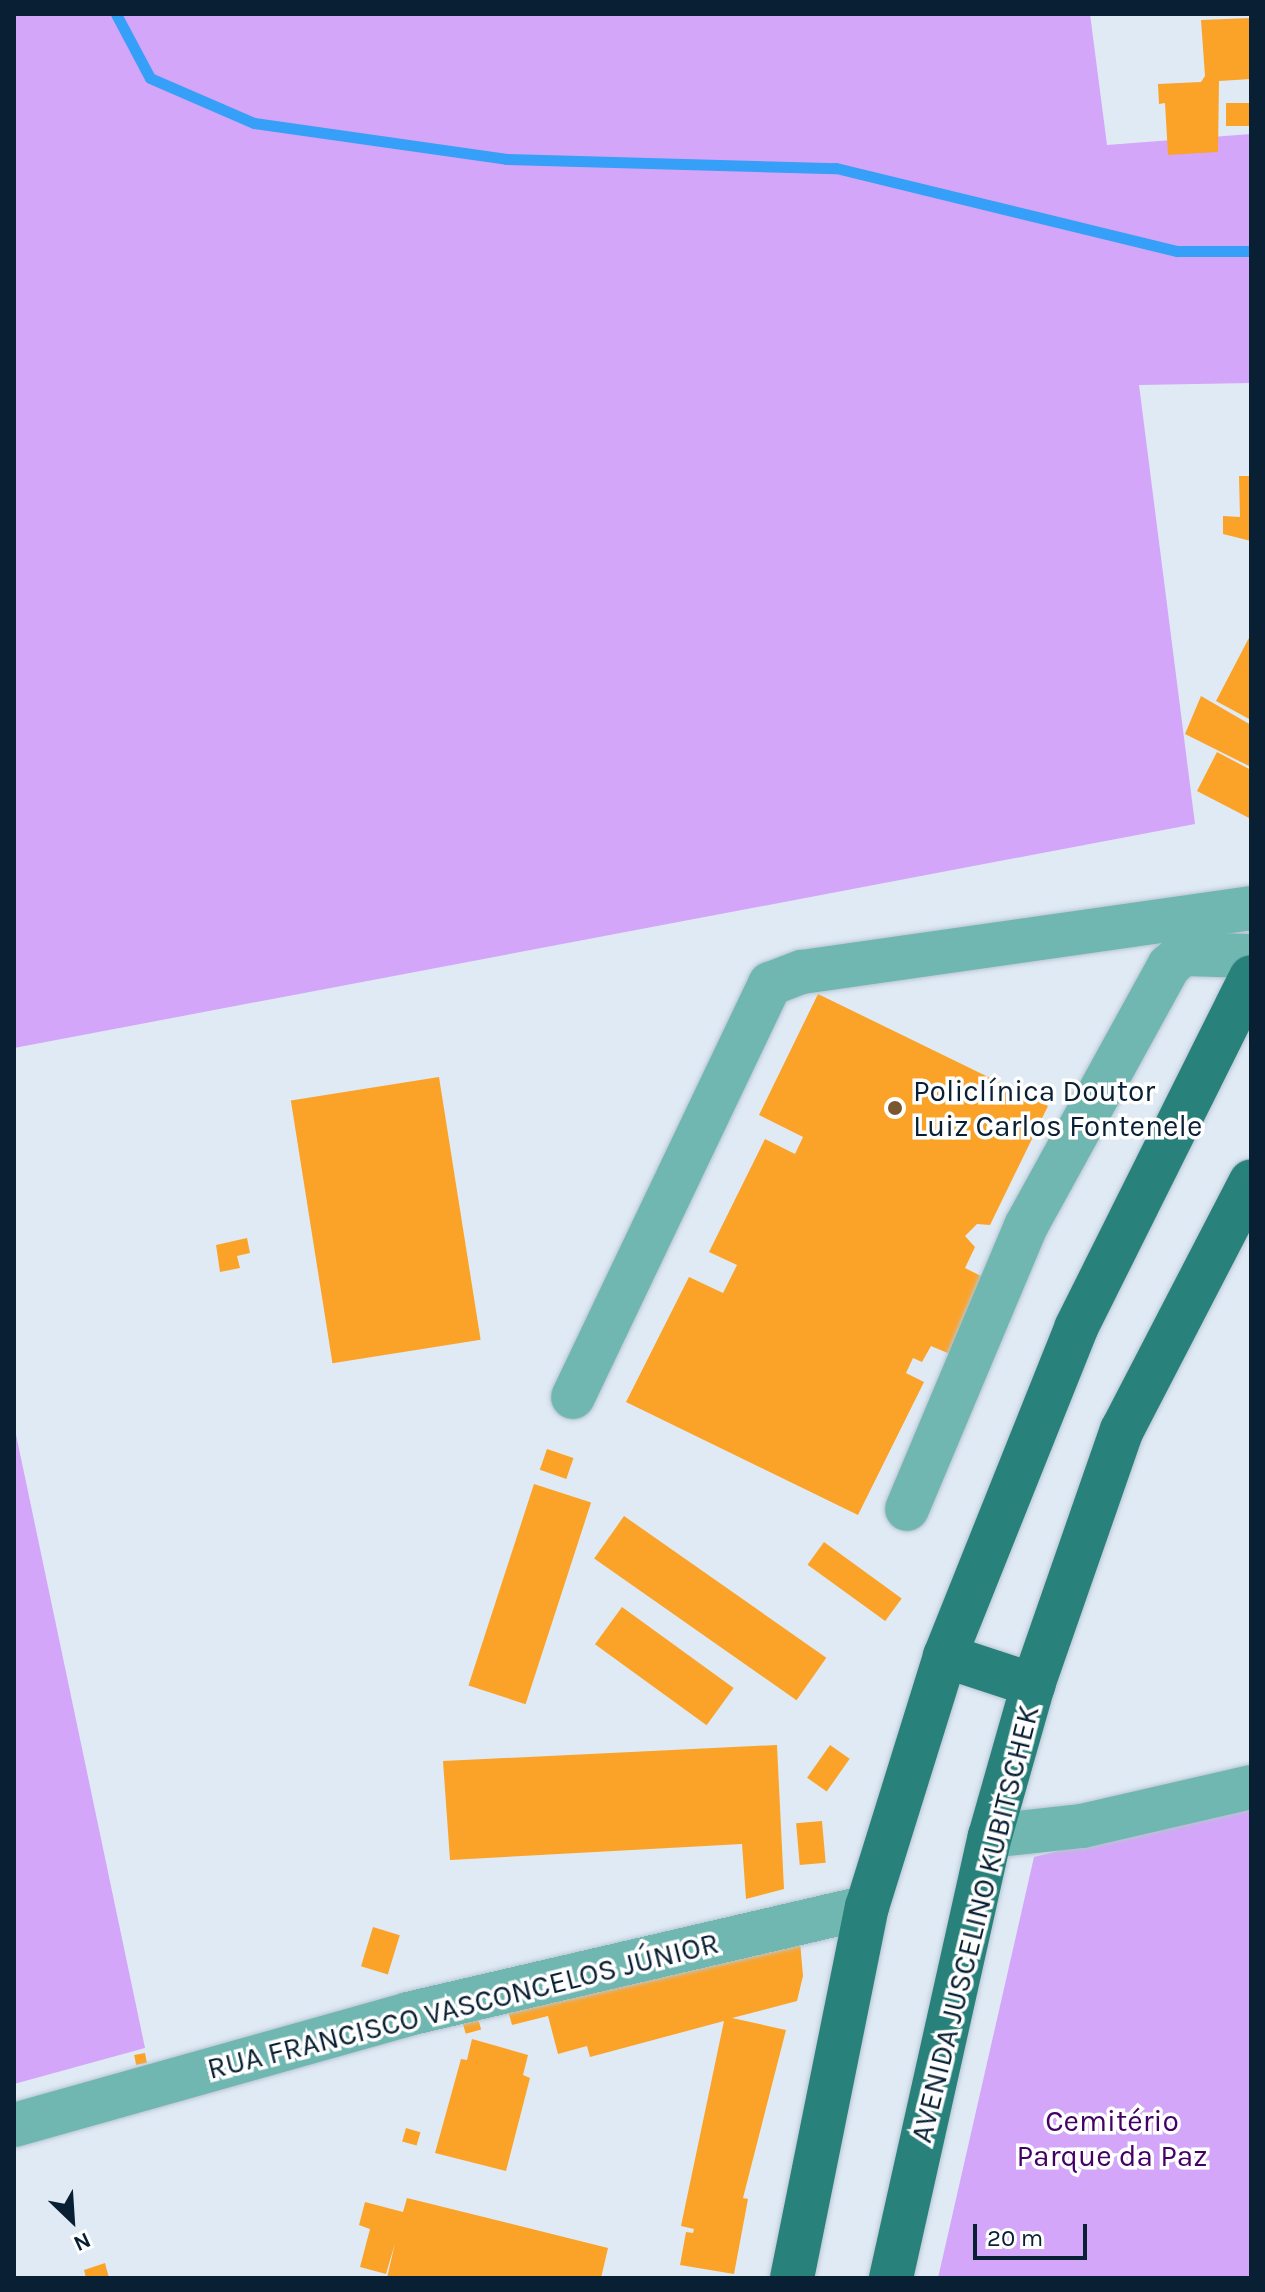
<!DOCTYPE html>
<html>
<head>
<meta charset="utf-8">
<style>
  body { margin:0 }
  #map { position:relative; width:1265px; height:2292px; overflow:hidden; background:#dfeaf5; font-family:Karla,sans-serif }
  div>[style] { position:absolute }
  .green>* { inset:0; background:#d3a6f9 }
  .stream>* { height:11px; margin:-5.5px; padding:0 5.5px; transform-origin:5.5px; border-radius:5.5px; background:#369ff7 }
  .building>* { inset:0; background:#fba328; transform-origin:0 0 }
  .roads { filter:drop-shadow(0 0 2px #b8c5d2) drop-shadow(0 0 2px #b8c5d2) }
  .minor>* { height:44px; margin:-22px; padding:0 22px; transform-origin:22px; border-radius:22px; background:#70b7b1 }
  .major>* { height:44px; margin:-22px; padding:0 22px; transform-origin:22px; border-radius:22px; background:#29817b }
  .dots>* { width:22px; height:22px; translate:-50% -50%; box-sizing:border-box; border:4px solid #fff; border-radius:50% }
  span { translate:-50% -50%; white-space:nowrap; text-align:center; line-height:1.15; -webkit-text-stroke:7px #fff; paint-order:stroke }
  .poi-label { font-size:30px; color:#091f33 }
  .left { translate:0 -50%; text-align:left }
  .street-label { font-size:30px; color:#091f33 }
  .park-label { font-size:30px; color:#430065 }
  .frame { position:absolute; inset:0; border:16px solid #091f33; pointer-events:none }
  .north { position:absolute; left:32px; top:2180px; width:80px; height:80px; -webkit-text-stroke:6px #fff; paint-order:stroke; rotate:155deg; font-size:22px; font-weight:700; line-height:32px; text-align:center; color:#091f33 }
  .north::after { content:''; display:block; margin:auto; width:28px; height:36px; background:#091f33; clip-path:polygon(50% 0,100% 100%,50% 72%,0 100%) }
  .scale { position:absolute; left:973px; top:2224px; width:114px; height:36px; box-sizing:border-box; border:4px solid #091f33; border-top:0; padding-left:10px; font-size:24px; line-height:28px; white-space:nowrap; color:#091f33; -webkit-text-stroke:6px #fff; paint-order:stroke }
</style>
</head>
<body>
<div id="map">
  <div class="green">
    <i style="clip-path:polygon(14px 14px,1090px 14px,1107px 145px,1251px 134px,1251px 383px,1139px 385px,1195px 824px,14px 1048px)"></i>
    <i style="clip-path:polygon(14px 1425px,145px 2048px,14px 2084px)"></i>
    <i style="clip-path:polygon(1251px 1803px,1251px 2278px,938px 2278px,1034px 1857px)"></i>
  </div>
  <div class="stream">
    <i style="left:116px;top:14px;width:72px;rotate:62deg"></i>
    <i style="left:150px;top:78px;width:113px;rotate:23.4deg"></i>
    <i style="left:254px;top:123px;width:255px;rotate:8.1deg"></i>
    <i style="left:506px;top:159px;width:330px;rotate:1.6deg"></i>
    <i style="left:836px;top:168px;width:351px;rotate:13.7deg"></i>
    <i style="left:1177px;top:251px;width:74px"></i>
  </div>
  <div class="building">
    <i style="clip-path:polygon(1251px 18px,1251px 79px,1219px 81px,1218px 152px,1168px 155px,1165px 103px,1159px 104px,1158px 84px,1201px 82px,1205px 76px,1201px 20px)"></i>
    <i style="left:1251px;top:103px;width:23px;height:25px;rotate:90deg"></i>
    <i style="clip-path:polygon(1239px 476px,1251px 476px,1251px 541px,1223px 534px,1223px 516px,1240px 517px)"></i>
    <i style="clip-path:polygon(1251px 634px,1251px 720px,1216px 701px)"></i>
    <i style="clip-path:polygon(1201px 696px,1251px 725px,1251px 767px,1185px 734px)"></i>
    <i style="clip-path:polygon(1217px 752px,1251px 770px,1251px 819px,1197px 791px)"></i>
    <i style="clip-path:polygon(818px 994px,1048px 1106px,990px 1225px,977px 1224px,965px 1236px,975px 1247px,965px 1268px,987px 1279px,950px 1354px,931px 1346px,922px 1362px,913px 1358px,906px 1373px,924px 1382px,858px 1515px,626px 1402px,689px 1277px,723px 1293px,737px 1265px,709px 1252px,765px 1139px,795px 1154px,803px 1137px,759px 1115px)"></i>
    <i style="left:439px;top:1077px;width:266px;height:150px;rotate:81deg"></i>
    <i style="clip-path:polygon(247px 1238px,250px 1253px,237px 1256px,240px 1268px,220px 1272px,216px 1245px)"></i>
    <i style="left:547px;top:1449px;width:28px;height:22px;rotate:19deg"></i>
    <i style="left:534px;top:1484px;width:60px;height:212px;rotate:18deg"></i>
    <i style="left:624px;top:1516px;width:247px;height:52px;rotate:35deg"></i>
    <i style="left:824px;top:1542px;width:96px;height:28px;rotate:36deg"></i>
    <i style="left:622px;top:1607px;width:138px;height:46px;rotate:36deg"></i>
    <i style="clip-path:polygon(777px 1745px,784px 1889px,746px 1899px,742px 1844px,450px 1860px,443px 1761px)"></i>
    <i style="left:830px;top:1745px;width:24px;height:40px;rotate:35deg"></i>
    <i style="left:822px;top:1821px;width:42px;height:26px;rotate:85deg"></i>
    <i style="left:373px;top:1927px;width:28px;height:41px;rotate:17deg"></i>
    <i style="clip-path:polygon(799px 1930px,803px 1976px,797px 2001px,732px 2018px,786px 2030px,743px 2198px,748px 2199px,734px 2274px,680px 2265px,686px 2232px,693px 2233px,694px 2229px,681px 2226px,724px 2021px,590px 2057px,587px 2046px,558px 2054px,548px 2016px,512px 2025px,507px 2007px)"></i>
    <i style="left:477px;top:2015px;width:15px;height:16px;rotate:74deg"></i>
    <i style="clip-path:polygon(472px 2039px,528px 2055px,523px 2075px,530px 2078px,506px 2171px,435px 2153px,461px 2059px,467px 2060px)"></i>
    <i style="left:145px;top:2053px;width:10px;height:11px;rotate:79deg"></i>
    <i style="left:406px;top:2128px;width:15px;height:14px;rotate:16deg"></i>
    <i style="clip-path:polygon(407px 2198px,608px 2248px,601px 2278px,387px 2278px,395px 2243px,386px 2274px,360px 2267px,370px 2229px,359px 2225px,365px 2202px,403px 2212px)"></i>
    <i style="clip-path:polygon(105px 2263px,109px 2278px,86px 2278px,84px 2270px)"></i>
  </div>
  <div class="roads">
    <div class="minor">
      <i style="left:573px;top:1397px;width:458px;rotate:-64.5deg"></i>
      <i style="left:770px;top:984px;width:34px;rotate:-21deg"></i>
      <i style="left:802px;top:972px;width:454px;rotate:-8.1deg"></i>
      <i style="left:907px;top:1509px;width:307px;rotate:-67.2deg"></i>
      <i style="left:1026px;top:1226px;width:297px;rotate:-61.2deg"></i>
      <i style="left:1169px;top:966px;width:18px;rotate:-41deg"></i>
      <i style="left:1183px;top:954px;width:68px;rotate:1.7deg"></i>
      <i style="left:990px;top:1836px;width:93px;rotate:-6.2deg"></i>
      <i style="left:1082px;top:1826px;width:173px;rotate:-13deg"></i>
      <i style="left:14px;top:2125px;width:409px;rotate:-15.7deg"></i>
      <i style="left:408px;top:2014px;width:471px;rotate:-13.1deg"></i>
    </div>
    <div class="major">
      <i style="left:945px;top:1656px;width:93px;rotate:18.2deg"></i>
      <i style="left:792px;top:2278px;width:379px;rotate:-78.6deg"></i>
      <i style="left:867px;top:1907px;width:263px;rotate:-72.7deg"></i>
      <i style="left:945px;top:1656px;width:353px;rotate:-68.2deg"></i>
      <i style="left:1076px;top:1328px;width:392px;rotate:-63.5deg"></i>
      <i style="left:891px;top:2278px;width:453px;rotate:-77.4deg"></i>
      <i style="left:990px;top:1836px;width:157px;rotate:-74.1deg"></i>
      <i style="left:1033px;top:1685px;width:270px;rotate:-70.8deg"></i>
      <i style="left:1122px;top:1430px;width:280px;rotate:-62.6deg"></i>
    </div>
  </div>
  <div class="dots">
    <i style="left:895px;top:1108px;background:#7a572f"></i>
  </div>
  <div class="poi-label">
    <span class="left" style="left:913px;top:1108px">Policlínica Doutor<br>Luiz Carlos Fontenele</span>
  </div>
  <div class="street-label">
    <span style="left:975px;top:1924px;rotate:-76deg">AVENIDA JUSCELINO KUBITSCHEK</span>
    <span style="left:463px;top:2006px;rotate:-14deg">RUA FRANCISCO VASCONCELOS JÚNIOR</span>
  </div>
  <div class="park-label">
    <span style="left:1112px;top:2138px">Cemitério<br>Parque da Paz</span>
  </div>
  <div class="frame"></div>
  <div class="north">N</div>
  <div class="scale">20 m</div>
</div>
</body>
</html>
